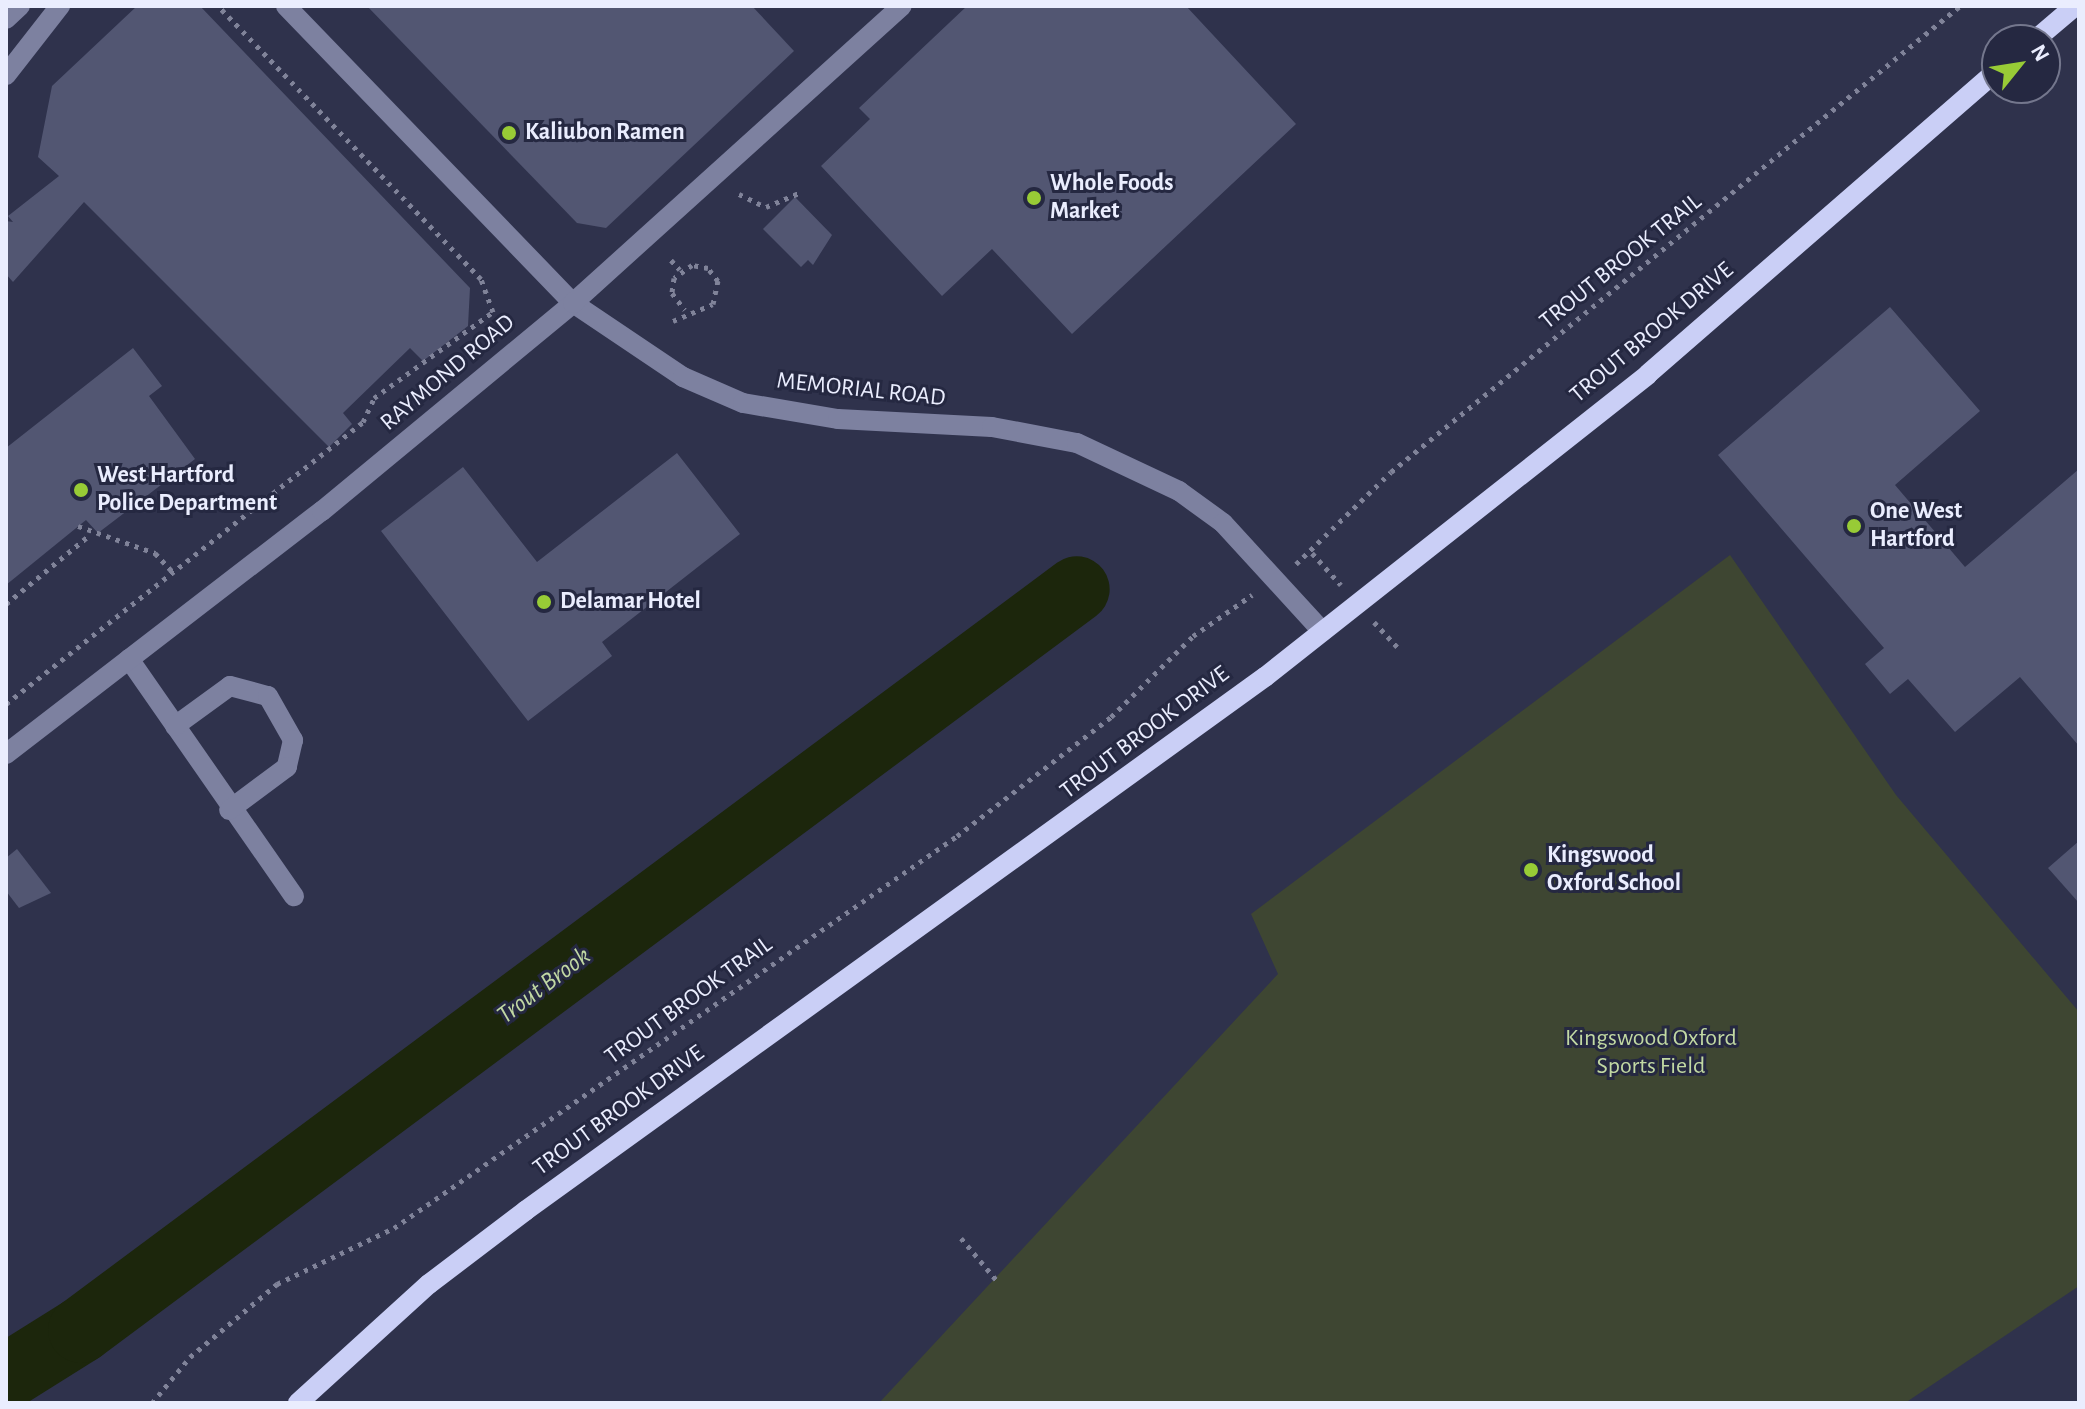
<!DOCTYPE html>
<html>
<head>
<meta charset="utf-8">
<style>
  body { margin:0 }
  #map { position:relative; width:2085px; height:1409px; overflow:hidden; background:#2f324c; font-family:"Alegreya Sans",sans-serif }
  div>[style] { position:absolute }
  .green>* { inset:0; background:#3e4632 }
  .river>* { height:66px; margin:-33px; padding:0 33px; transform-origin:33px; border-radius:33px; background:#1c260c }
  .building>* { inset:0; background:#525672 }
  .path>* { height:5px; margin-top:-2.5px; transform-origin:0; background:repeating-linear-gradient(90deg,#808399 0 4px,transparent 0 10px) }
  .minor>* { height:20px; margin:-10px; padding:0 10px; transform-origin:10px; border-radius:10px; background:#7d81a0 }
  .major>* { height:20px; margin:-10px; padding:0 10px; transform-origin:10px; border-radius:10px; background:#cacff6 }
  .dots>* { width:22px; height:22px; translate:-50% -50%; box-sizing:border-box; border:4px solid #252841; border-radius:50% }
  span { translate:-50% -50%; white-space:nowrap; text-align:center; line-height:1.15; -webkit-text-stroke:6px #252841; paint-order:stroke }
  .poi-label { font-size:24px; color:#eaedfe; font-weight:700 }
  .left { translate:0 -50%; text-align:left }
  .street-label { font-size:24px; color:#eaedfe }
  .park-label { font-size:24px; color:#c2d9a3 }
  .water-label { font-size:26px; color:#c1d8a3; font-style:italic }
  .frame { position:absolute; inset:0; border:8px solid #eaedfe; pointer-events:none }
  .north { position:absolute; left:1981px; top:24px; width:80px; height:80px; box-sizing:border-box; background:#252841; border:2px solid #74778d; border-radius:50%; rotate:60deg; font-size:22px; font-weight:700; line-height:32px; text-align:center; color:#eaedfe }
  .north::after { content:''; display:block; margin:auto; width:28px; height:36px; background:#98cb36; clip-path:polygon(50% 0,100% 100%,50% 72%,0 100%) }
</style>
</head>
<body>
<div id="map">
  <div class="green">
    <i style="clip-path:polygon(1730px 555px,1896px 795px,2079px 1012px,2079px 1286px,1905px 1403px,879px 1403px,1278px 974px,1251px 914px)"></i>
  </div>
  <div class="river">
    <i style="left:6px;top:1377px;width:89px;rotate:-32.1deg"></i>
    <i style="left:81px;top:1330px;width:1241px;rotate:-36.65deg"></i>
  </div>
  <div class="building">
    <i style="clip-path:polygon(137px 6px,200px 6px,470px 288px,468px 326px,423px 361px,410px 348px,343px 413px,352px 424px,329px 447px,84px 202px,13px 282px,6px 274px,6px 221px,13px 222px,8px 216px,59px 176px,38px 157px,52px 86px)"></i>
    <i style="clip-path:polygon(367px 6px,752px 6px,794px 51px,606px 228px,577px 223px)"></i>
    <i style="clip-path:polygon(967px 6px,1186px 6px,1296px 124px,1072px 334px,992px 249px,942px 296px,821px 166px,870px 119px,859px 108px)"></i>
    <i style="clip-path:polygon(795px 197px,832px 235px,813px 265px,808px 260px,801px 267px,763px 229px)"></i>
    <i style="clip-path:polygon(1890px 307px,1980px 411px,1895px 485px,1965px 567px,2079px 469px,2079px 746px,2020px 677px,1955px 732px,1908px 679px,1890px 694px,1865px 664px,1884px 648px,1718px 455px)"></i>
    <i style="clip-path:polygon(133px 348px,162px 386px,149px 396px,195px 459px,98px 533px,86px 520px,6px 585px,6px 448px)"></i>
    <i style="clip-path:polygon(677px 453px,740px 534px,602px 642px,612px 656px,528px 721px,381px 531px,463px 467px,537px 562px)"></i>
    <i style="clip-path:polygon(2079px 841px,2079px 903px,2048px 868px)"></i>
    <i style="clip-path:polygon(17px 849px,51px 893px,19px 908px,6px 891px,6px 858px)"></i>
  </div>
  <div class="path">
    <i style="left:739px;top:194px;width:30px;rotate:26deg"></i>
    <i style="left:766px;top:207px;width:38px;rotate:-23deg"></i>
    <i style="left:671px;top:260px;width:13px;rotate:48deg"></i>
    <i style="left:673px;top:321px;width:43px;rotate:-23deg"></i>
    <i style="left:713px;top:304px;width:24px;rotate:-78deg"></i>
    <i style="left:718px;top:281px;width:16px;rotate:-128deg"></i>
    <i style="left:708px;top:268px;width:16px;rotate:-169deg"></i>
    <i style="left:692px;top:265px;width:22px;rotate:144deg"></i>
    <i style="left:674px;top:278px;width:15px;rotate:98deg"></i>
    <i style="left:672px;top:293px;width:21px;rotate:53deg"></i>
    <i style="left:78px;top:526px;width:82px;rotate:19.3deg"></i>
    <i style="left:155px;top:553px;width:26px;rotate:47deg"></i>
    <i style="left:1312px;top:553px;width:43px;rotate:47.8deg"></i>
    <i style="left:1296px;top:564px;width:132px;rotate:-44.1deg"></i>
    <i style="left:1391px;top:472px;width:735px;rotate:-39.32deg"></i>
    <i style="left:6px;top:604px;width:110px;rotate:-39.5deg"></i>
    <i style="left:1374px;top:622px;width:34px;rotate:47deg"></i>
    <i style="left:6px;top:704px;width:455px;rotate:-38.3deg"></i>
    <i style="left:363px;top:422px;width:26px;rotate:-65deg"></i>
    <i style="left:374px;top:398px;width:147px;rotate:-35.9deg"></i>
    <i style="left:493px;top:312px;width:35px;rotate:-110deg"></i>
    <i style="left:481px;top:279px;width:379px;rotate:-133.9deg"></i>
    <i style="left:961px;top:1238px;width:57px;rotate:49.9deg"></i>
    <i style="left:152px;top:1403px;width:60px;rotate:-50.4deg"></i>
    <i style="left:190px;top:1357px;width:114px;rotate:-40deg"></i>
    <i style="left:277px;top:1284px;width:130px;rotate:-25.6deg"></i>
    <i style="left:394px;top:1228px;width:686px;rotate:-34.85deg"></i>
    <i style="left:957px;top:836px;width:195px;rotate:-37.7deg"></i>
    <i style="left:1111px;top:717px;width:115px;rotate:-44.6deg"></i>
    <i style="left:1193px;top:636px;width:72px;rotate:-34.8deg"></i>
  </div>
  <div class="minor">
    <i style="left:286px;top:6px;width:413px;rotate:46deg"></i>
    <i style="left:573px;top:303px;width:133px;rotate:33.9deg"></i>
    <i style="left:683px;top:377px;width:65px;rotate:23.4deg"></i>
    <i style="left:743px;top:403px;width:96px;rotate:9.6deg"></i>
    <i style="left:838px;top:419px;width:154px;rotate:3deg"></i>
    <i style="left:992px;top:427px;width:86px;rotate:10.7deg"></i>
    <i style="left:1077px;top:443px;width:113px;rotate:25.2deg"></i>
    <i style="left:1179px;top:491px;width:54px;rotate:36deg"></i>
    <i style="left:1223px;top:523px;width:147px;rotate:47.5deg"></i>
    <i style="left:6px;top:19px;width:19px;rotate:-43deg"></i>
    <i style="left:6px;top:75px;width:88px;rotate:-52deg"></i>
    <i style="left:129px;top:659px;width:289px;rotate:55.2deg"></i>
    <i style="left:175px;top:726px;width:68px;rotate:-36deg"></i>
    <i style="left:230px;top:686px;width:39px;rotate:15deg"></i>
    <i style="left:268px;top:696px;width:51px;rotate:60.4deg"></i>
    <i style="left:293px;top:740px;width:28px;rotate:103deg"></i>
    <i style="left:287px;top:767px;width:72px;rotate:143.4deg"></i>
    <i style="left:6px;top:754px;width:399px;rotate:-37.6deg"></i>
    <i style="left:322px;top:511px;width:326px;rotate:-39.6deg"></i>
    <i style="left:573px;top:303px;width:443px;rotate:-42.1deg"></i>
  </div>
  <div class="major">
    <i style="left:2035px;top:40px;width:52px;rotate:-40.4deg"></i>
    <i style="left:298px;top:1403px;width:177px;rotate:-42.3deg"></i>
    <i style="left:429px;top:1284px;width:121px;rotate:-37.2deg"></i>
    <i style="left:525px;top:1211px;width:913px;rotate:-35.82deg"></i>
    <i style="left:1265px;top:677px;width:488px;rotate:-38.3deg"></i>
    <i style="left:1648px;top:374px;width:462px;rotate:-41deg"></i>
  </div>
  <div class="dots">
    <i style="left:509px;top:133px;background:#98cb36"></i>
    <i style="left:1034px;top:198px;background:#98cb36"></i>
    <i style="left:81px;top:490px;background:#98cb36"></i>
    <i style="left:1854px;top:526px;background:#98cb36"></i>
    <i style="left:544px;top:602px;background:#98cb36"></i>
    <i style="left:1531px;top:870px;background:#98cb36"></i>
  </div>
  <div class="poi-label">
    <span class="left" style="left:525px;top:133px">Kaliubon Ramen</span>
    <span class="left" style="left:1050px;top:198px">Whole Foods<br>Market</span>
    <span class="left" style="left:97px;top:490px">West Hartford<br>Police Department</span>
    <span class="left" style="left:1870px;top:526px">One West<br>Hartford</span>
    <span class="left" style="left:560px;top:602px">Delamar Hotel</span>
    <span class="left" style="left:1547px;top:870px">Kingswood<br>Oxford School</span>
  </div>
  <div class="street-label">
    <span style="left:1621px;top:262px;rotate:-39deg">TROUT BROOK TRAIL</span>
    <span style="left:1652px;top:333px;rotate:-40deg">TROUT BROOK DRIVE</span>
    <span style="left:448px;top:373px;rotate:-40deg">RAYMOND ROAD</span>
    <span style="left:861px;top:390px;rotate:6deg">MEMORIAL ROAD</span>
    <span style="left:1145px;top:733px;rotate:-37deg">TROUT BROOK DRIVE</span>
    <span style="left:689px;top:1001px;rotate:-36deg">TROUT BROOK TRAIL</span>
    <span style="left:619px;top:1111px;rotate:-36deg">TROUT BROOK DRIVE</span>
  </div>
  <div class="park-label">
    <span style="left:1651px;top:1053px">Kingswood Oxford<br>Sports Field</span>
  </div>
  <div class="water-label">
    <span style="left:544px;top:986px;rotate:-37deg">Trout Brook</span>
  </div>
  <div class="frame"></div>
  <div class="north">N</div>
</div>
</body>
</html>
